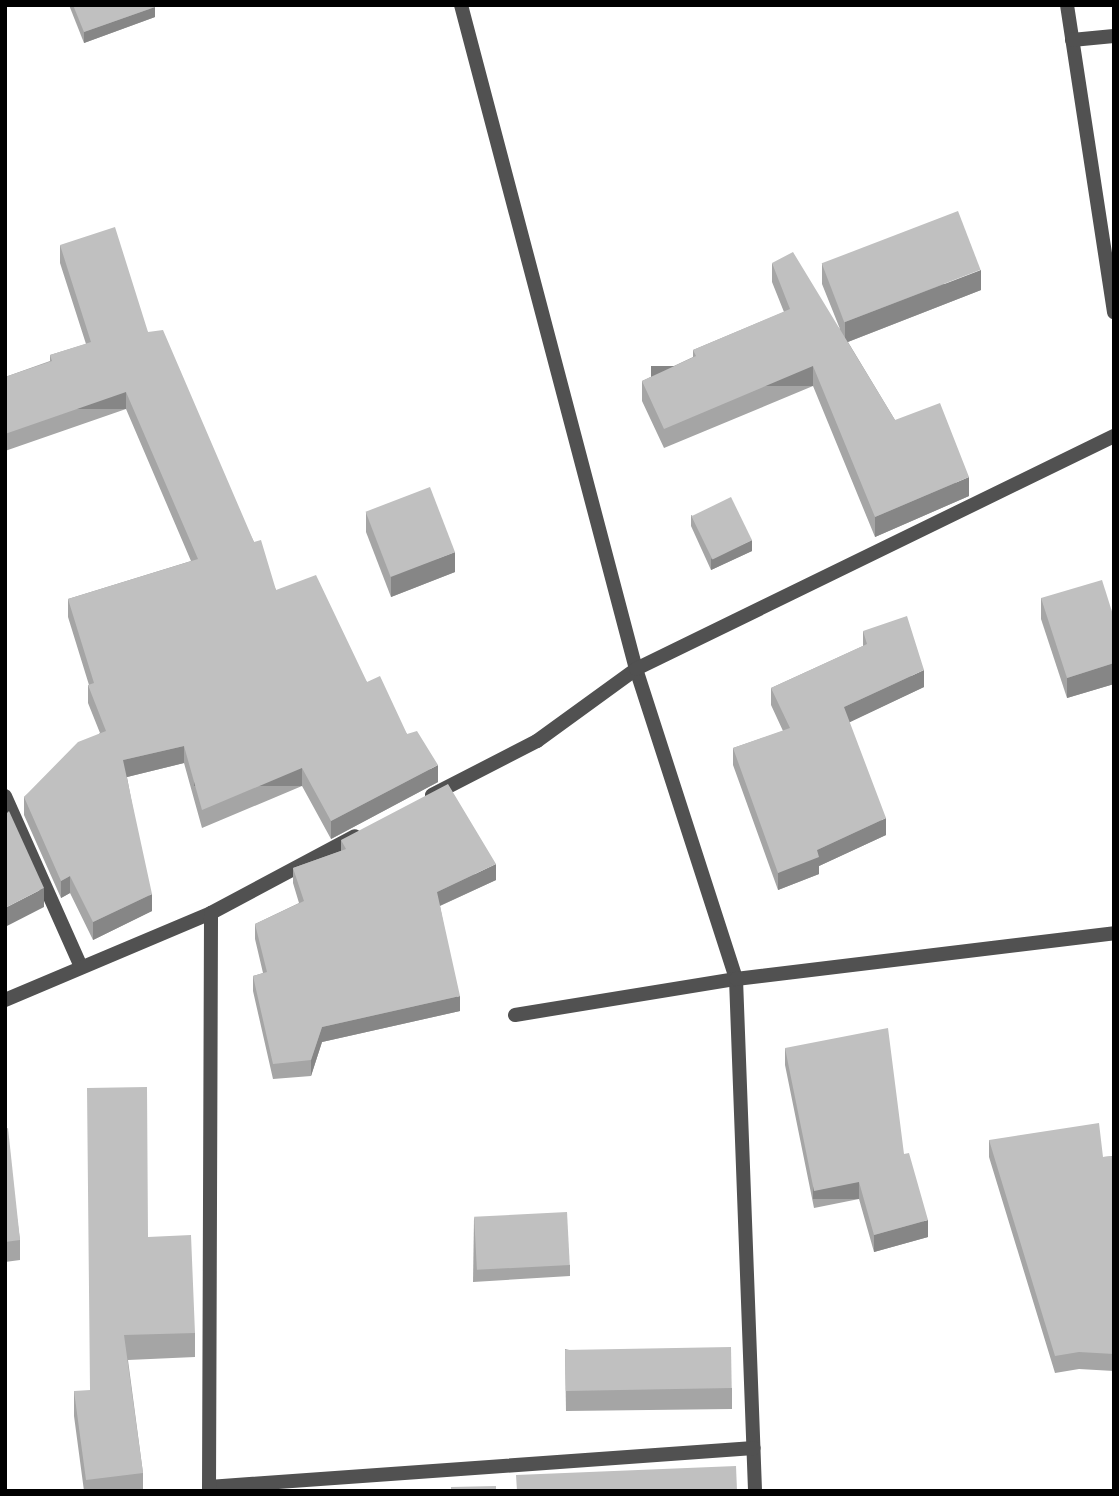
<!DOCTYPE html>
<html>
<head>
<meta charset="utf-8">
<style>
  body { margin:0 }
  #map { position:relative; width:1119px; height:1496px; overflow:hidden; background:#fff; font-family:"Public Sans",sans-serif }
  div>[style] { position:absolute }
  .street>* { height:14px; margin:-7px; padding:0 7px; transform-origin:7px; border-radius:7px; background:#515151 }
  .wall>* { inset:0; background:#a5a5a5 }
  .shaded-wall>* { inset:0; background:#868686; transform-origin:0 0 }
  .building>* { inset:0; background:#c0c0c0; transform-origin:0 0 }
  span { translate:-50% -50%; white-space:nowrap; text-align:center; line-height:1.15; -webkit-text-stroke:6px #fff; paint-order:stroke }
  .frame { position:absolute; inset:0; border:7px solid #000; pointer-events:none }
</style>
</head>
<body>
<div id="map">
  <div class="street">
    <i style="left:461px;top:5px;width:687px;rotate:75.24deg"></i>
    <i style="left:636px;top:669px;width:326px;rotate:72.1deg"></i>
    <i style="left:736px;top:979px;width:512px;rotate:87.87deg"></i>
    <i style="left:1067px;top:5px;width:311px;rotate:81.3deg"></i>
    <i style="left:1072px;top:40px;width:42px;rotate:-5.4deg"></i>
    <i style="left:432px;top:795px;width:118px;rotate:-27.2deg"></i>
    <i style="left:537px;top:741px;width:122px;rotate:-36deg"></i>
    <i style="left:636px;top:669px;width:532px;rotate:-25.99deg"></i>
    <i style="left:5px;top:796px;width:187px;rotate:66deg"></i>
    <i style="left:5px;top:1000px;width:224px;rotate:-22.9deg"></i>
    <i style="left:211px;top:913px;width:163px;rotate:-28.1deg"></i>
    <i style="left:515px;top:1015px;width:224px;rotate:-9.3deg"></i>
    <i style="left:736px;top:979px;width:381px;rotate:-6.9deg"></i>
    <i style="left:209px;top:1487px;width:546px;rotate:-4.09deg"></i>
    <i style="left:209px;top:1491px;width:578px;rotate:-89.8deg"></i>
  </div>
  <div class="wall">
    <i style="clip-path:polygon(69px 5px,154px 5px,155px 17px,84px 43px)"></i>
    <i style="clip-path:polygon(60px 245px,148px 332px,254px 542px,276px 590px,367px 682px,407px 734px,438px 782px,331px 839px,302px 786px,202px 828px,184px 763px,127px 777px,152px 911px,93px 940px,70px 893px,61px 898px,24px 815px,24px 797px,100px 733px,88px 703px,88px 685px,89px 685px,68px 617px,68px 599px,191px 561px,126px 409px,5px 451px,5px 377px,50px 361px,50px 355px,86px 344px,60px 263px)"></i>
    <i style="clip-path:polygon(772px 263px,840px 329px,822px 284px,822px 263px,981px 290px,848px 342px,895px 420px,969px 496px,875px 537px,813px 386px,664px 448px,642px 401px,642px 381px,693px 357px,693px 350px,784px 312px,772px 282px)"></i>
    <i style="clip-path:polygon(366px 512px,455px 572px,391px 597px,366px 532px)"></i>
    <i style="clip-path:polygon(691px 515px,752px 551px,711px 570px,691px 526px)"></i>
    <i style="clip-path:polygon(1041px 598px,1114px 618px,1114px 684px,1067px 698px,1041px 619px)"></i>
    <i style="clip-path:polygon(863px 631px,924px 687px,849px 722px,886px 835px,819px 866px,819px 874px,778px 890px,733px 765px,733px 748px,783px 731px,771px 705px,771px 688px,863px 646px)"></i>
    <i style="clip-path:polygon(341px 840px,496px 880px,440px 906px,460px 1011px,322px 1042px,311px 1076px,273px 1079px,253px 991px,253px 976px,263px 973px,255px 939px,255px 924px,299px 903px,293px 883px,293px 868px,341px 851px)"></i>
    <i style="clip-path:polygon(785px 1048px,904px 1154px,928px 1237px,874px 1252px,859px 1199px,814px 1208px,785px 1065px)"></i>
    <i style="clip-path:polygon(5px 1129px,20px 1240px,20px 1260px,5px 1262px)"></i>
    <i style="clip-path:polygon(989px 1140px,1103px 1157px,1114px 1156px,1114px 1371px,1079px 1369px,1055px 1373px,989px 1157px)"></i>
    <i style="clip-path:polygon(474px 1218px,570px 1265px,570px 1276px,473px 1282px)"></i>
    <i style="clip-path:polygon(148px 1237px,195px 1333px,195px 1357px,128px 1360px,143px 1473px,143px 1491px,84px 1491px,74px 1416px,74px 1391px,90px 1391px)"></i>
    <i style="clip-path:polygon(565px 1349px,732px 1388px,732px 1409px,566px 1411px)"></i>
  </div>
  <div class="shaded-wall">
    <i style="clip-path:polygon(155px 7px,155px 17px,84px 43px,84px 32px)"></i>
    <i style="clip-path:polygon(981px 270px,981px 290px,845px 343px,845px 322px)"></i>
    <i style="left:813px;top:366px;width:20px;height:162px;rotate:90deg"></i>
    <i style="left:126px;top:392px;width:17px;height:128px;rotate:90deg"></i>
    <i style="clip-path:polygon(969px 477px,969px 496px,875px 537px,875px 517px)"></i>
    <i style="clip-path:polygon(752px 540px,752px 551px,711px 570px,711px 559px)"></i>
    <i style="clip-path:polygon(455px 552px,455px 572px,391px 597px,391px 576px)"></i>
    <i style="clip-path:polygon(1114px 663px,1114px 684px,1067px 698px,1067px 678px)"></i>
    <i style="clip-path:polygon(924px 670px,924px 687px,844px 725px,844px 707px)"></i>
    <i style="clip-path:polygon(184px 746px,184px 763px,123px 778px,123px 760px)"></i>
    <i style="clip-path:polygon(438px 765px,438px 782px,331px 839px,331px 821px)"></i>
    <i style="left:302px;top:768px;width:18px;height:108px;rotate:90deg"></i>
    <i style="clip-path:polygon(886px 818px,886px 835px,819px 866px,819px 874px,778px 890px,778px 873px,817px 850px)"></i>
    <i style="clip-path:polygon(496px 864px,496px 880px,437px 907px,437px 892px)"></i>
    <i style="clip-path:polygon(70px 876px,70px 893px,61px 898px,61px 881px)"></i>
    <i style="clip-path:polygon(44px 888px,44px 907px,5px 927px,5px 908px)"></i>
    <i style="clip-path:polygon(152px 894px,152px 911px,93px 940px,93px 922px)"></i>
    <i style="clip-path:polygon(460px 996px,460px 1011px,322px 1042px,311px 1076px,311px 1060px,322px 1027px)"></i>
    <i style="left:859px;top:1182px;width:17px;height:46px;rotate:90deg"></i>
    <i style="clip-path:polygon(928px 1220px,928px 1237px,874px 1252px,874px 1235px)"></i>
  </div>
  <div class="building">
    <i style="clip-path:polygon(73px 5px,154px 5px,155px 7px,84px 32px)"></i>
    <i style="left:958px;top:211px;width:63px;height:146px;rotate:69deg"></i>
    <i style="clip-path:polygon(115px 227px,148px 332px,163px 330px,254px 542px,261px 540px,276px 590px,316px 575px,367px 682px,380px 676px,407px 734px,417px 731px,438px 765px,331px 821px,302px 768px,202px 810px,184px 746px,123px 760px,152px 894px,93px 922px,70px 876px,61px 881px,24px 797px,78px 742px,106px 731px,88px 685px,94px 683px,68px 599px,198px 559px,126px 392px,5px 434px,5px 377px,52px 361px,50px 355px,91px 342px,60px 245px)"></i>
    <i style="clip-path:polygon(793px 252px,895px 420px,940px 403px,969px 477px,875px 517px,813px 366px,664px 429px,642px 381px,696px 356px,693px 350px,790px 309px,772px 263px)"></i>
    <i style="left:430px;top:487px;width:70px;height:69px;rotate:69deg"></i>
    <i style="left:731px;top:497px;width:48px;height:44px;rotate:64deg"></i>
    <i style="clip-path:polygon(1102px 580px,1114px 618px,1114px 663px,1067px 678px,1041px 598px)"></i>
    <i style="clip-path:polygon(907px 616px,924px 670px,844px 707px,886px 818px,817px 850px,819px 857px,778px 873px,733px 748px,790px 728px,771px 688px,867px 644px,863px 631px)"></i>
    <i style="clip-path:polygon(448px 784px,496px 864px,437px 892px,460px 996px,322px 1027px,311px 1060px,273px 1064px,253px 976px,267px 972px,255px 924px,304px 901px,293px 868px,346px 849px,341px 840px)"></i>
    <i style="clip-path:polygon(9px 811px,44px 888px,5px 908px,5px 815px)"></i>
    <i style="clip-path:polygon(888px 1028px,904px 1154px,909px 1153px,928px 1220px,874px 1235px,859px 1182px,814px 1191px,785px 1048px)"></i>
    <i style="clip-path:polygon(147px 1087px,148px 1237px,191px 1235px,195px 1333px,124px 1335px,143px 1473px,86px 1480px,74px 1391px,90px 1390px,87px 1088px)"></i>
    <i style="clip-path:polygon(1099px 1123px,1103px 1157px,1114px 1156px,1114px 1354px,1079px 1352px,1055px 1356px,989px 1140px)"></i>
    <i style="clip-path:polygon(8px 1128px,20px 1240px,5px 1242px,5px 1129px)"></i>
    <i style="left:567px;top:1212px;width:53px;height:93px;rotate:87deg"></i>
    <i style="left:731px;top:1347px;width:41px;height:166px;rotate:89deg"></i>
    <i style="clip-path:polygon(736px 1466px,737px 1491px,517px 1491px,516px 1475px)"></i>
    <i style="clip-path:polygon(496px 1486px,496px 1491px,451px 1491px,451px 1487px)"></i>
  </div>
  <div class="frame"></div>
</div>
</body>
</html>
